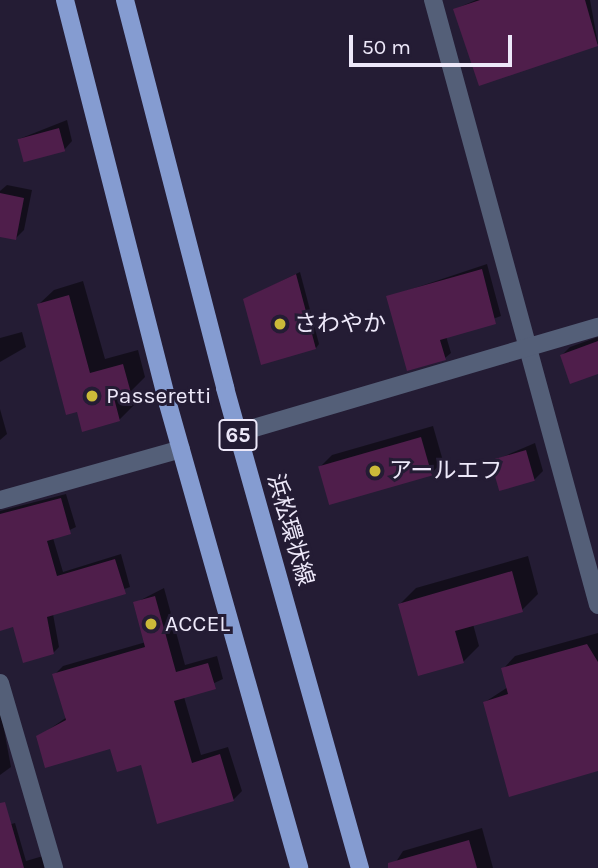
<!DOCTYPE html>
<html>
<head>
<meta charset="utf-8">
<style>
  body { margin:0 }
  #map { position:relative; width:598px; height:868px; overflow:hidden; background:#241c34; font-family:Karla,"Noto Sans JP",sans-serif }
  div>[style] { position:absolute }
  .shadow>* { inset:0; background:#0007 }
  .building>* { inset:0; background:#4f1e4b; transform-origin:0 0 }
  .minor>* { height:18px; margin:-9px; padding:0 9px; transform-origin:9px; border-radius:9px; background:#545f78 }
  .primary>* { height:18px; margin:-9px; padding:0 9px; transform-origin:9px; border-radius:9px; background:#859cd1 }
  .dots>* { width:19px; height:19px; translate:-50% -50%; box-sizing:border-box; border:4px solid #241c34; border-radius:50% }
  span { translate:-50% -50%; white-space:nowrap; text-align:center; line-height:1.15; -webkit-text-stroke:6px #241c34; paint-order:stroke }
  .shield-label span { padding:2px 5px; background:#241c34; border:2px solid; border-radius:5px; -webkit-text-stroke-width:0 }
  .shield-label { font-size:21px; color:#ede8f9; font-weight:700 }
  .poi-label { font-size:23px; color:#ede8f9 }
  .left { translate:0 -50%; text-align:left }
  .street-label { font-size:23px; color:#ede8f9 }
  .scale { position:absolute; left:349px; top:35px; width:163px; height:32px; box-sizing:border-box; border:4px solid #ede8f9; border-top:0; padding-left:9px; font-size:21px; line-height:24px; white-space:nowrap; color:#ede8f9; -webkit-text-stroke:5px #241c34; paint-order:stroke }
</style>
</head>
<body>
<div id="map">
  <div class="shadow">
    <i style="clip-path:polygon(476px 0,590px 0,598px 44px,480px 84px,455px 9px)"></i>
    <i style="clip-path:polygon(67px 120px,72px 141px,64px 150px,19px 139px)"></i>
    <i style="clip-path:polygon(7px 185px,32px 190px,24px 230px,16px 238px,0 236px,0 191px)"></i>
    <i style="clip-path:polygon(487px 264px,501px 316px,446px 336px,451px 353px,445px 358px,388px 297px)"></i>
    <i style="clip-path:polygon(300px 272px,319px 344px,316px 348px,245px 299px)"></i>
    <i style="clip-path:polygon(83px 281px,105px 359px,138px 350px,145px 377px,130px 392px,134px 405px,119px 420px,39px 304px,54px 290px)"></i>
    <i style="clip-path:polygon(22px 332px,26px 347px,0 362px,0 338px)"></i>
    <i style="clip-path:polygon(598px 337px,598px 372px,562px 355px,570px 347px)"></i>
    <i style="clip-path:polygon(0 409px,7px 434px,0 440px)"></i>
    <i style="clip-path:polygon(433px 426px,443px 461px,431px 474px,320px 467px,332px 455px)"></i>
    <i style="clip-path:polygon(535px 443px,543px 471px,534px 480px,493px 461px)"></i>
    <i style="clip-path:polygon(66px 494px,76px 527px,53px 538px,63px 572px,121px 554px,130px 587px,53px 614px,59px 647px,53px 653px,14px 625px,0 629px,0 511px)"></i>
    <i style="clip-path:polygon(528px 556px,538px 594px,522px 610px,473px 624px,479px 646px,463px 662px,400px 604px,416px 588px)"></i>
    <i style="clip-path:polygon(164px 588px,185px 665px,217px 656px,223px 679px,184px 697px,201px 755px,228px 747px,242px 791px,233px 800px,111px 747px,38px 737px,67px 717px,54px 675px,63px 666px,146px 642px,135px 603px)"></i>
    <i style="clip-path:polygon(598px 633px,598px 770px,485px 702px,508px 687px,503px 669px,515px 656px)"></i>
    <i style="clip-path:polygon(0 708px,11px 767px,0 775px)"></i>
    <i style="clip-path:polygon(15px 823px,26px 861px,43px 856px,44px 868px,0 868px,0 827px)"></i>
    <i style="clip-path:polygon(482px 828px,493px 868px,392px 868px,403px 851px)"></i>
  </div>
  <div class="building">
    <i style="clip-path:polygon(480px 0,585px 0,598px 46px,479px 86px,453px 9px)"></i>
    <i style="left:59px;top:128px;width:24px;height:43px;rotate:75deg"></i>
    <i style="clip-path:polygon(0 193px,24px 198px,16px 240px,0 237px)"></i>
    <i style="clip-path:polygon(482px 269px,496px 324px,440px 340px,446px 360px,407px 371px,386px 296px)"></i>
    <i style="clip-path:polygon(296px 274px,316px 349px,261px 365px,243px 299px)"></i>
    <i style="clip-path:polygon(69px 295px,90px 373px,123px 364px,131px 393px,114px 398px,120px 421px,82px 432px,77px 412px,66px 415px,37px 304px)"></i>
    <i style="clip-path:polygon(598px 341px,598px 374px,570px 384px,560px 355px)"></i>
    <i style="left:421px;top:437px;width:40px;height:107px;rotate:74deg"></i>
    <i style="left:526px;top:450px;width:32px;height:37px;rotate:74deg"></i>
    <i style="clip-path:polygon(61px 498px,71px 534px,47px 541px,57px 576px,115px 559px,126px 594px,47px 617px,54px 654px,23px 663px,13px 627px,0 631px,0 514px)"></i>
    <i style="clip-path:polygon(512px 571px,523px 612px,455px 631px,464px 663px,418px 676px,398px 604px)"></i>
    <i style="clip-path:polygon(155px 596px,176px 672px,208px 663px,216px 689px,174px 701px,192px 763px,220px 754px,234px 801px,157px 824px,141px 765px,117px 772px,110px 749px,45px 768px,36px 736px,66px 720px,52px 674px,145px 647px,133px 602px)"></i>
    <i style="clip-path:polygon(587px 644px,598px 662px,598px 771px,509px 797px,483px 702px,508px 694px,501px 668px)"></i>
    <i style="clip-path:polygon(5px 802px,24px 868px,0 868px,0 803px)"></i>
    <i style="clip-path:polygon(469px 840px,477px 868px,388px 868px,388px 863px)"></i>
  </div>
  <div class="minor">
    <i style="left:433px;top:0;width:627px;rotate:74.74deg"></i>
    <i style="left:237px;top:433px;width:376px;rotate:-16.4deg"></i>
    <i style="left:0;top:500px;width:188px;rotate:-15.7deg"></i>
    <i style="left:0;top:683px;width:193px;rotate:73.7deg"></i>
  </div>
  <div class="primary">
    <i style="left:65px;top:0;width:417px;rotate:75.7deg"></i>
    <i style="left:168px;top:404px;width:482px;rotate:74.2deg"></i>
    <i style="left:125px;top:0;width:401px;rotate:75.5deg"></i>
    <i style="left:225px;top:388px;width:499px;rotate:74.3deg"></i>
  </div>
  <div class="dots">
    <i style="left:280px;top:324px;background:#cbba39"></i>
    <i style="left:92px;top:396px;background:#cbba39"></i>
    <i style="left:375px;top:471px;background:#cbba39"></i>
    <i style="left:151px;top:624px;background:#cbba39"></i>
  </div>
  <div class="shield-label">
    <span style="left:238px;top:435px">65</span>
  </div>
  <div class="poi-label">
    <span class="left" style="left:294px;top:324px">さわやか</span>
    <span class="left" style="left:106px;top:396px">Passeretti</span>
    <span class="left" style="left:389px;top:471px">アールエフ</span>
    <span class="left" style="left:165px;top:624px">ACCEL</span>
  </div>
  <div class="street-label">
    <span style="left:290px;top:530px;rotate:74deg">浜松環状線</span>
  </div>
  <div class="scale">50 m</div>
</div>
</body>
</html>
